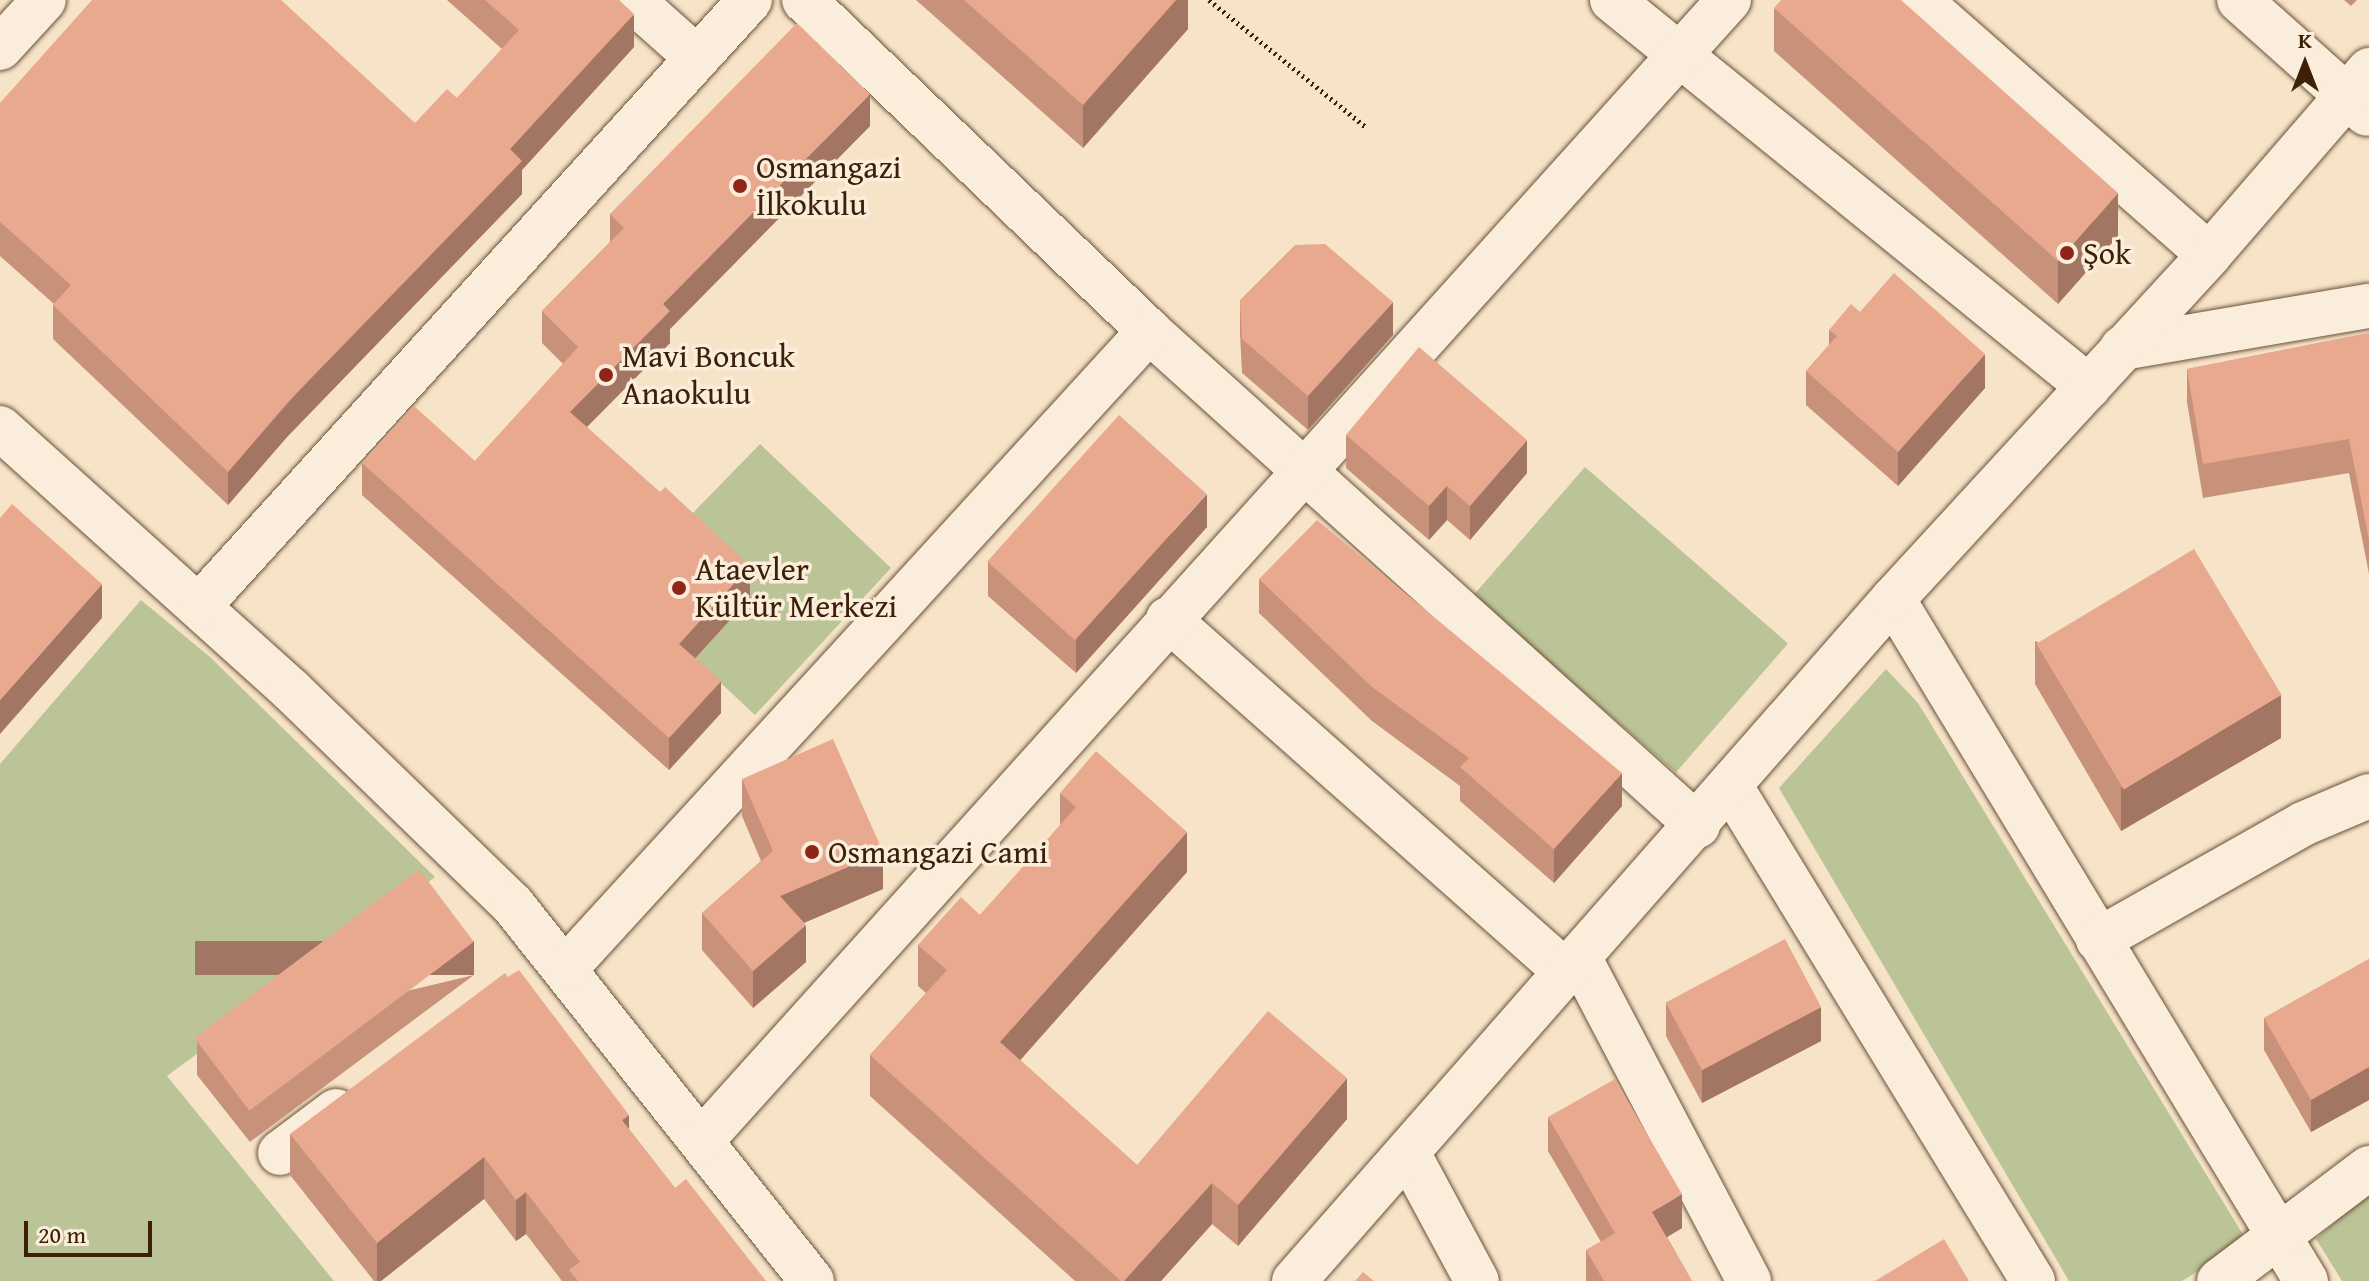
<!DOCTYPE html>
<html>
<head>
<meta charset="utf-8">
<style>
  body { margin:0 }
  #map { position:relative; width:2369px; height:1281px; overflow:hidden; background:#f7e4c8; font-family:"Gentium Book Plus",serif }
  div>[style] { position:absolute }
  .green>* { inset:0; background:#bbc497; transform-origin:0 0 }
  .path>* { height:5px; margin-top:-2.5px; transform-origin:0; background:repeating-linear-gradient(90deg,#3c2008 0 2px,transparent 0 6px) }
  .roads { filter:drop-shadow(0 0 2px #6b5138) drop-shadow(0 0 2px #6b5138) }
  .minor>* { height:44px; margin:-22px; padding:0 22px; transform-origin:22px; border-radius:22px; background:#faeddb }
  .wall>* { inset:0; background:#c8917a }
  .shaded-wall>* { inset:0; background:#a37663; transform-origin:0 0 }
  .building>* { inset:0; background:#e9a98e; transform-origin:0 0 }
  .dots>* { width:22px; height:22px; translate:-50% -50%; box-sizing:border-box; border:4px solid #faeddb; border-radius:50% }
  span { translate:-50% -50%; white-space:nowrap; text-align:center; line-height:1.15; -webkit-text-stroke:7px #faeddb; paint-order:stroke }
  .poi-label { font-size:32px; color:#3c2008 }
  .left { translate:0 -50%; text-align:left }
  .north { position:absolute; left:2265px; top:24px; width:80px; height:80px; -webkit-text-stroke:6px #faeddb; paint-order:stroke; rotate:0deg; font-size:22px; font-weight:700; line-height:32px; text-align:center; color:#3c2008 }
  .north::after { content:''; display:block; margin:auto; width:28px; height:36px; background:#3c2008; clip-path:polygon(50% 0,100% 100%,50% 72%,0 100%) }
  .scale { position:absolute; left:24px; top:1221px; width:128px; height:36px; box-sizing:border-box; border:4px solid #3c2008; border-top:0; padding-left:10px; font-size:24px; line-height:28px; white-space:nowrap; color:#3c2008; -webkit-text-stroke:6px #faeddb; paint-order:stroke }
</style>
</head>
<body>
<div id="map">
  <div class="green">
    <i style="clip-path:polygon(760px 444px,891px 568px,755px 715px,608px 578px,687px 519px)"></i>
    <i style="left:1585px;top:467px;width:269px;height:171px;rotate:41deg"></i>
    <i style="clip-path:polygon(141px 600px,210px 657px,435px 877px,167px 1076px,334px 1281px,0 1281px,0 764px)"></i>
    <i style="clip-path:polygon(1886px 669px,1918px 703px,2247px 1241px,2182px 1281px,2069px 1281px,1779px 788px)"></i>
    <i style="clip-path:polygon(2369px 1192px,2369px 1281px,2342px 1281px,2316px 1239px)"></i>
  </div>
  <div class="path">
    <i style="left:1209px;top:0;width:203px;rotate:39deg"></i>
  </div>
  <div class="roads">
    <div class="minor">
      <i style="left:632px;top:0;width:86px;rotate:41.7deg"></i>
      <i style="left:804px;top:0;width:478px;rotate:43.8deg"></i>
      <i style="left:1149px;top:331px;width:739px;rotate:42.04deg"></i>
      <i style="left:1612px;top:0;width:614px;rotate:39.05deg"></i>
      <i style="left:1919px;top:0;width:386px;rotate:41.3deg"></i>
      <i style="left:2239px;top:0;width:171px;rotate:41.7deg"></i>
      <i style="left:0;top:48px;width:65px;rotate:-47.5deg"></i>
      <i style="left:2122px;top:348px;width:251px;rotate:-9.7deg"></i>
      <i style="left:0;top:428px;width:392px;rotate:42deg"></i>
      <i style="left:291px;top:690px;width:308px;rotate:44.1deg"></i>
      <i style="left:512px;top:904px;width:482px;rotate:51.5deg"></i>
      <i style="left:1893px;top:599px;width:797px;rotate:58.8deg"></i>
      <i style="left:199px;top:606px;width:819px;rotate:-47.72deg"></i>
      <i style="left:1168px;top:619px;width:533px;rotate:41.58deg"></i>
      <i style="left:1731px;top:787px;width:579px;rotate:58.56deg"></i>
      <i style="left:2098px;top:940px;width:236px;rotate:-29.5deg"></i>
      <i style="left:2303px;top:824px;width:72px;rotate:-23deg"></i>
      <i style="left:1580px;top:959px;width:364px;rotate:62.3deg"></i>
      <i style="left:566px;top:968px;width:864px;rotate:-47.53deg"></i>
      <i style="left:703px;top:1139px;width:1533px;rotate:-47.99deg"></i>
      <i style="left:280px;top:1153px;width:70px;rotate:-36.9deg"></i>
      <i style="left:1408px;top:1153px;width:145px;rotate:61.7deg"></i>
      <i style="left:1294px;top:1281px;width:908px;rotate:-48.71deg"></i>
      <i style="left:1893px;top:599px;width:467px;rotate:-47.4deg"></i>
      <i style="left:2209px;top:255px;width:245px;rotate:-49.1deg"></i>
      <i style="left:2219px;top:1281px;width:188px;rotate:-37deg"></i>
    </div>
  </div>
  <div class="wall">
    <i style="clip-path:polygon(447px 0,619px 0,634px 47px,522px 170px,522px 194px,287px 437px,228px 505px,53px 339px,53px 305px,54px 304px,0 256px,0 103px,415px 123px,457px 98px,502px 49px)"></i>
    <i style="clip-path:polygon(916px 0,1188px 0,1188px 29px,1083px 148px)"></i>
    <i style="clip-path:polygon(2344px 0,2357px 0,2351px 6px)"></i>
    <i style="clip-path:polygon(1774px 8px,2118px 236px,2058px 304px,1774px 51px)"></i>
    <i style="clip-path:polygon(870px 126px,670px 329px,670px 343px,587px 427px,750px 598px,695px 658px,721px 713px,669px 770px,362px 495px,362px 463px,475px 461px,563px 364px,542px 343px,542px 311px,610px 242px,610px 214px)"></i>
    <i style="clip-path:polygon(1240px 300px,1393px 335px,1308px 430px,1242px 373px,1240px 334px)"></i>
    <i style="clip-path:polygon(1860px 312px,1985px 388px,1898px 486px,1806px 405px,1806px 371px,1829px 345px,1829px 330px)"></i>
    <i style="clip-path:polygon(2369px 333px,2369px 574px,2349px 473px,2203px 498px,2187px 402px,2187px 369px)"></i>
    <i style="clip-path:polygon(1346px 435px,1527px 473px,1470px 540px,1447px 520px,1429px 540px,1346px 468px)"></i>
    <i style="clip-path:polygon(1207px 527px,1076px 673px,988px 596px,988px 562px)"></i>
    <i style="clip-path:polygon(1259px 579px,1622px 806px,1554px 883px,1460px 801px,1460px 786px,1372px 721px,1259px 613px)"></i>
    <i style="clip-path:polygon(2035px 641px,2281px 738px,2121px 831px,2035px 684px)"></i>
    <i style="clip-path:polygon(742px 779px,883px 889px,804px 923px,806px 962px,753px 1008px,702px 950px,702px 913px,761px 861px,742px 816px)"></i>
    <i style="clip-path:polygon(1060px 793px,1187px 872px,1020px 1060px,1137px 1165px,1347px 1119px,1238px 1246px,1212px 1224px,1161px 1281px,1075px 1281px,870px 1096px,870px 1055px,926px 993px,918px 986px,918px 945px,980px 915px,1060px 826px)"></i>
    <i style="clip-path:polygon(2369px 959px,2369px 1100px,2311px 1132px,2264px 1050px,2264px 1018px)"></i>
    <i style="clip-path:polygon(474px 975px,250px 1142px,197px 1075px,197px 1041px)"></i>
    <i style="clip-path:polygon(1666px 1002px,1821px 1041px,1702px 1103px,1666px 1036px)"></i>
    <i style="clip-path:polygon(1548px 1117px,1682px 1228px,1667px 1237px,1692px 1281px,1586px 1281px,1586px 1250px,1601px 1242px,1548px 1151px)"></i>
    <i style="clip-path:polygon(629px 1129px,675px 1188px,766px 1281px,562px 1281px,526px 1234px,516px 1241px,484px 1199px,381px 1281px,374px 1281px,290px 1175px,290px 1134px)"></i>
  </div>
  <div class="shaded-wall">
    <i style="clip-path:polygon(1176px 0,1188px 0,1188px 29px,1083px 148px,1083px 105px)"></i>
    <i style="clip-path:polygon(634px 14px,634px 47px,522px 170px,522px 194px,287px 437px,228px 505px,228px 472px,510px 149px)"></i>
    <i style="clip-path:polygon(870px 94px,870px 126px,670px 329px,670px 343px,570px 444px,570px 412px,663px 304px)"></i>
    <i style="clip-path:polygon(2118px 193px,2118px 236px,2058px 304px,2058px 261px)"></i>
    <i style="clip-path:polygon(1393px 302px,1393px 335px,1308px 430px,1308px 396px)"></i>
    <i style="clip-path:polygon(1985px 354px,1985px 388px,1898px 486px,1898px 452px)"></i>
    <i style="clip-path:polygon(1527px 440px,1527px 473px,1470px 540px,1470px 506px)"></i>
    <i style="clip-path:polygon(1447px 486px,1447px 520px,1429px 540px,1429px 506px)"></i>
    <i style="clip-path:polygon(1207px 494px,1207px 527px,1076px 673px,1076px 639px)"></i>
    <i style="clip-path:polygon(750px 566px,750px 598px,679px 676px,679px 644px)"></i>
    <i style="clip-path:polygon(102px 584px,102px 618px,0 734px,0 700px)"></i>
    <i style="clip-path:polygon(721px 681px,721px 713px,669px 770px,669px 738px)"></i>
    <i style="clip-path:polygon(2281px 695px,2281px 738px,2121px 831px,2121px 788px)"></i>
    <i style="clip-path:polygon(1622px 773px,1622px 806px,1554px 883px,1554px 849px)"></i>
    <i style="clip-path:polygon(1187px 832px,1187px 872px,1000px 1083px,1000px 1042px)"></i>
    <i style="clip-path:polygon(883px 852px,883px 889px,780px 933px,780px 896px)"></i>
    <i style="clip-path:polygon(806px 925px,806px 962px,753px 1008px,753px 971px)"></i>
    <i style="left:474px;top:941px;width:34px;height:279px;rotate:90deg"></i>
    <i style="clip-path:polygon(1821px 1007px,1821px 1041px,1702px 1103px,1702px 1069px)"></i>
    <i style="clip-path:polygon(2369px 1067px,2369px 1100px,2311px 1132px,2311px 1100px)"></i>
    <i style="clip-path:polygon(1347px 1078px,1347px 1119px,1238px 1246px,1238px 1205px)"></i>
    <i style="clip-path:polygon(629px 1115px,629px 1156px,622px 1120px)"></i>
    <i style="clip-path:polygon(484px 1157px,484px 1199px,381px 1281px,377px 1281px,377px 1243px)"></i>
    <i style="clip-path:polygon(1212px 1183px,1212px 1224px,1161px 1281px,1124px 1281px)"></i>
    <i style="clip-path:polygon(526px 1192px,526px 1234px,516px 1241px,516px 1200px)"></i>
    <i style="clip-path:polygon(1682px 1194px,1682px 1228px,1652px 1246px,1652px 1212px)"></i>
  </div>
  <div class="building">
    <i style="clip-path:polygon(92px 0,281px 0,415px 123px,447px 89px,457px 98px,519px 30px,485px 0,619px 0,634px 14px,510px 149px,522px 161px,287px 403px,228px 472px,53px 305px,71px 285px,0 222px,0 103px)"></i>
    <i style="clip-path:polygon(964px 0,1176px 0,1083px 105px)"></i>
    <i style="clip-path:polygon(1781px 0,1901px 0,2118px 193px,2058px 261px,1774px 8px)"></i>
    <i style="clip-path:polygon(797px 23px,870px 94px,663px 304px,670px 311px,570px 412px,660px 492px,665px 487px,750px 566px,679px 644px,721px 681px,669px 738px,362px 463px,414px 406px,475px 461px,578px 347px,542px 311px,624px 228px,610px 214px)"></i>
    <i style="clip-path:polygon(1325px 244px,1393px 302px,1308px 396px,1242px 339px,1240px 300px,1295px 245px)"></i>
    <i style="clip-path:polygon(1894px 273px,1985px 354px,1898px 452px,1806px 371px,1837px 336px,1829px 330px,1851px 304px,1860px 312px)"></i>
    <i style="clip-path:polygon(2369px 333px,2369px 540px,2349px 439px,2203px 464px,2187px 369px)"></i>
    <i style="clip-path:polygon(1419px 347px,1527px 440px,1470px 506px,1447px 486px,1429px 506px,1346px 435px)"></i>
    <i style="left:1119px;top:415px;width:118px;height:197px;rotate:42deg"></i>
    <i style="clip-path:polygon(12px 504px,102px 584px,0 700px,0 518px)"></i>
    <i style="clip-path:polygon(1317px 520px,1622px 773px,1554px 849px,1460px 767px,1469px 758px,1372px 687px,1259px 579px)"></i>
    <i style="left:2194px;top:549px;width:170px;height:184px;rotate:59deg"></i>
    <i style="clip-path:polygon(833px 739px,883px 852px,780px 896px,806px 925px,753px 971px,702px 913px,773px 851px,742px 779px)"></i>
    <i style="clip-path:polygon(1096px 751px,1187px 832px,1000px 1042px,1137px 1165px,1268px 1011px,1347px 1078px,1238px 1205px,1212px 1183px,1124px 1281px,1121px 1281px,870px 1055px,947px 970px,918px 945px,961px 897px,980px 915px,1076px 807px,1060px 793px)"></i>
    <i style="left:419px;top:869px;width:91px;height:281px;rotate:53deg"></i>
    <i style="left:1785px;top:939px;width:77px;height:135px;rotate:62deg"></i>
    <i style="clip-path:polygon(2369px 959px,2369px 1067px,2311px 1100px,2264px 1018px)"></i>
    <i style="clip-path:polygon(519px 970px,629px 1115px,622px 1120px,675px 1188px,686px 1179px,766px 1281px,578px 1281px,569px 1270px,580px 1262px,526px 1192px,516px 1200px,484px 1157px,377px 1243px,290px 1134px,505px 973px,508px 977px)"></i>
    <i style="clip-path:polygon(1615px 1079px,1682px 1194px,1652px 1212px,1692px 1281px,1604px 1281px,1586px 1250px,1615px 1233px,1548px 1117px)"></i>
    <i style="clip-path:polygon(1944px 1239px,1969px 1281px,1875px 1281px)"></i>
    <i style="clip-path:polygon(1363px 1272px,1374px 1281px,1355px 1281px)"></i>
  </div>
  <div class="dots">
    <i style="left:740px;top:186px;background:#8f2418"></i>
    <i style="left:2067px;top:253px;background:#8f2418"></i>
    <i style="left:606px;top:375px;background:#8f2418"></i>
    <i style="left:679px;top:588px;background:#8f2418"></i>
    <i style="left:812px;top:852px;background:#8f2418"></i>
  </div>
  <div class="poi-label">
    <span class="left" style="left:756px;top:186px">Osmangazi<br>İlkokulu</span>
    <span class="left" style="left:2083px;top:253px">Şok</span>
    <span class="left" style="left:622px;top:375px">Mavi Boncuk<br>Anaokulu</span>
    <span class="left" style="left:695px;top:588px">Ataevler<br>Kültür Merkezi</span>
    <span class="left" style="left:828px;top:852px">Osmangazi Cami</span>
  </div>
  <div class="north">K</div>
  <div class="scale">20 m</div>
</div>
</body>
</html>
